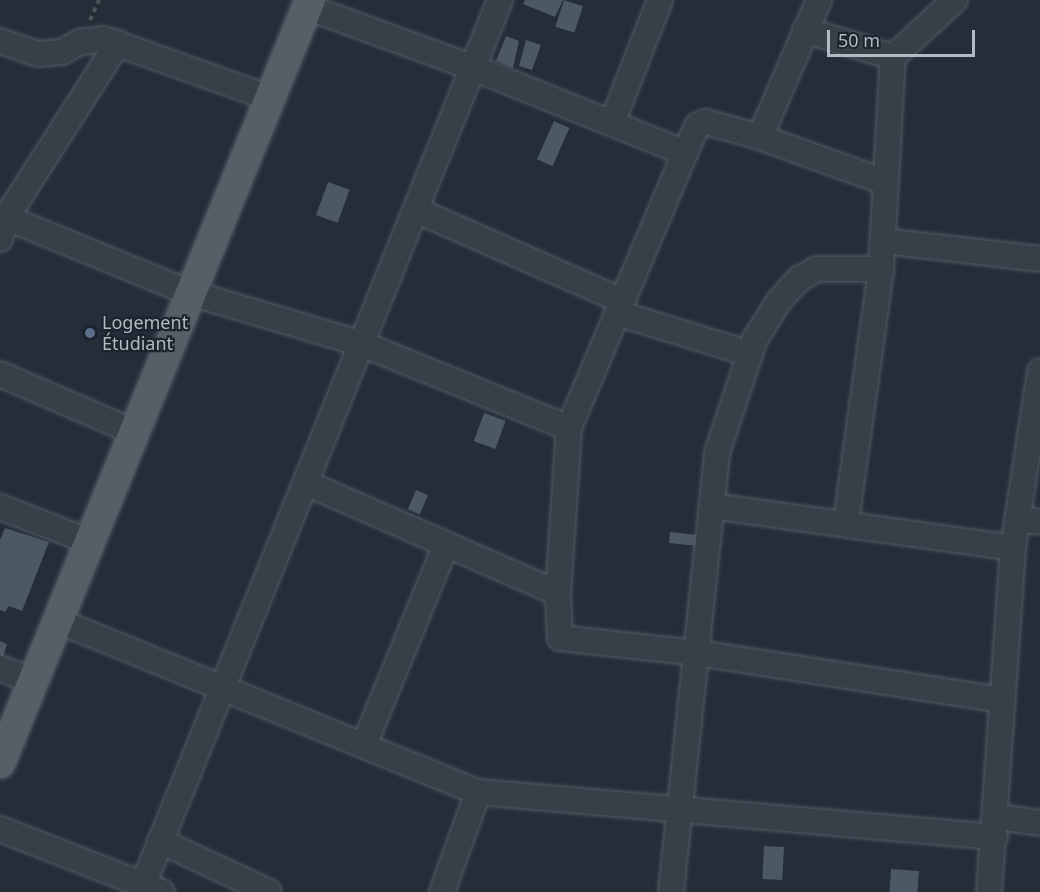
<!DOCTYPE html>
<html>
<head>
<meta charset="utf-8">
<style>
  body { margin:0 }
  #map { position:relative; width:1040px; height:892px; overflow:hidden; background:#242d38; font-family:"Noto Sans",sans-serif }
  div>[style] { position:absolute }
  .building>* { inset:0; background:#4c5863; transform-origin:0 0 }
  .path>* { height:4px; margin-top:-2px; transform-origin:0; background:repeating-linear-gradient(90deg,#465758 0 4.5px,transparent 0 9px) }
  .roads { filter:drop-shadow(0 0 2px #535a63) drop-shadow(0 0 2px #535a63) }
  .minor>* { height:24px; margin:-12px; padding:0 12px; transform-origin:12px; border-radius:12px; background:#373f49 }
  .major>* { height:30px; margin:-15px; padding:0 15px; transform-origin:15px; border-radius:15px; background:#565e68 }
  .dots>* { width:16px; height:16px; translate:-50% -50%; box-sizing:border-box; border:3px solid #1d242d; border-radius:50% }
  span { translate:-50% -50%; white-space:nowrap; text-align:center; line-height:1.15; -webkit-text-stroke:4.5px #1d242d; paint-order:stroke }
  .poi-label { font-size:18px; color:#b3bac4 }
  .left { translate:0 -50%; text-align:left }
  .scale { position:absolute; left:827px; top:30px; width:148px; height:27px; box-sizing:border-box; border:3px solid #b3bac4; border-top:0; padding-left:8px; font-size:18px; line-height:21px; white-space:nowrap; color:#b3bac4; -webkit-text-stroke:4px #1d242d; paint-order:stroke }
</style>
</head>
<body>
<div id="map">
  <div class="building">
    <i style="clip-path:polygon(525px 0,563px 0,555px 17px,523px 4px)"></i>
    <i style="left:564px;top:0;width:20px;height:28px;rotate:18deg"></i>
    <i style="clip-path:polygon(506px 36px,519px 41px,513px 68px,496px 61px)"></i>
    <i style="clip-path:polygon(526px 40px,541px 45px,532px 70px,519px 66px)"></i>
    <i style="left:554px;top:121px;width:17px;height:42px;rotate:24deg"></i>
    <i style="left:328px;top:182px;width:23px;height:35px;rotate:20deg"></i>
    <i style="left:484px;top:413px;width:23px;height:30px;rotate:20deg"></i>
    <i style="left:416px;top:490px;width:13px;height:21px;rotate:23deg"></i>
    <i style="clip-path:polygon(5px 528px,49px 542px,22px 611px,9px 606px,5px 612px,0 610px,0 540px)"></i>
    <i style="left:670px;top:532px;width:30px;height:11px;rotate:6deg"></i>
    <i style="clip-path:polygon(0 641px,7px 644px,3px 657px,0 655px)"></i>
    <i style="left:764px;top:846px;width:20px;height:33px;rotate:3deg"></i>
    <i style="left:891px;top:869px;width:28px;height:23px;rotate:4deg"></i>
  </div>
  <div class="path">
    <i style="left:90px;top:20px;width:22px;rotate:-66deg"></i>
  </div>
  <div class="roads">
    <div class="minor">
      <i style="left:307px;top:7px;width:178px;rotate:20.1deg"></i>
      <i style="left:474px;top:68px;width:227px;rotate:21.9deg"></i>
      <i style="left:685px;top:153px;width:30px;rotate:-66deg"></i>
      <i style="left:697px;top:126px;width:10px;rotate:-24deg"></i>
      <i style="left:706px;top:122px;width:56px;rotate:15.5deg"></i>
      <i style="left:760px;top:137px;width:133px;rotate:19.8deg"></i>
      <i style="left:805px;top:30px;width:92px;rotate:17.1deg"></i>
      <i style="left:893px;top:57px;width:84px;rotate:-42.6deg"></i>
      <i style="left:0;top:41px;width:40px;rotate:18.9deg"></i>
      <i style="left:38px;top:54px;width:24px;rotate:-5deg"></i>
      <i style="left:62px;top:52px;width:21px;rotate:-29deg"></i>
      <i style="left:80px;top:42px;width:24px;rotate:-7deg"></i>
      <i style="left:104px;top:39px;width:176px;rotate:19.6deg"></i>
      <i style="left:612px;top:123px;width:132px;rotate:-68.7deg"></i>
      <i style="left:760px;top:137px;width:149px;rotate:-66.7deg"></i>
      <i style="left:685px;top:153px;width:298px;rotate:112.9deg"></i>
      <i style="left:569px;top:428px;width:165px;rotate:93.8deg"></i>
      <i style="left:558px;top:593px;width:45px;rotate:87.5deg"></i>
      <i style="left:560px;top:638px;width:139px;rotate:6.2deg"></i>
      <i style="left:698px;top:653px;width:308px;rotate:8.8deg"></i>
      <i style="left:416px;top:210px;width:225px;rotate:23.8deg"></i>
      <i style="left:0;top:215px;width:205px;rotate:22.3deg"></i>
      <i style="left:190px;top:293px;width:179px;rotate:16.5deg"></i>
      <i style="left:362px;top:344px;width:223px;rotate:22.1deg"></i>
      <i style="left:0;top:239px;width:22px;rotate:-74deg"></i>
      <i style="left:6px;top:218px;width:208px;rotate:-57.4deg"></i>
      <i style="left:883px;top:241px;width:158px;rotate:6.5deg"></i>
      <i style="left:617px;top:313px;width:139px;rotate:17.1deg"></i>
      <i style="left:0;top:374px;width:146px;rotate:23.4deg"></i>
      <i style="left:306px;top:483px;width:275px;rotate:23.6deg"></i>
      <i style="left:712px;top:506px;width:304px;rotate:7.9deg"></i>
      <i style="left:0;top:507px;width:94px;rotate:21.1deg"></i>
      <i style="left:1017px;top:519px;width:23px;rotate:7deg"></i>
      <i style="left:846px;top:522px;width:255px;rotate:-82.1deg"></i>
      <i style="left:881px;top:269px;width:212px;rotate:-86.8deg"></i>
      <i style="left:56px;top:620px;width:456px;rotate:22.2deg"></i>
      <i style="left:478px;top:792px;width:519px;rotate:4.97deg"></i>
      <i style="left:0;top:668px;width:35px;rotate:22deg"></i>
      <i style="left:364px;top:745px;width:216px;rotate:-67.7deg"></i>
      <i style="left:997px;top:817px;width:43px;rotate:7.9deg"></i>
      <i style="left:0;top:829px;width:174px;rotate:21.3deg"></i>
      <i style="left:160px;top:841px;width:120px;rotate:25.1deg"></i>
      <i style="left:143px;top:885px;width:954px;rotate:-68.03deg"></i>
      <i style="left:442px;top:892px;width:106px;rotate:-70.2deg"></i>
      <i style="left:671px;top:892px;width:441px;rotate:-84deg"></i>
      <i style="left:717px;top:453px;width:120px;rotate:-71.6deg"></i>
      <i style="left:755px;top:339px;width:45px;rotate:-57.7deg"></i>
      <i style="left:779px;top:301px;width:30px;rotate:-48deg"></i>
      <i style="left:799px;top:279px;width:21px;rotate:-29deg"></i>
      <i style="left:817px;top:269px;width:64px"></i>
      <i style="left:989px;top:892px;width:345px;rotate:-86deg"></i>
      <i style="left:1013px;top:548px;width:179px;rotate:-81.3deg"></i>
    </div>
    <div class="major">
      <i style="left:0;top:763px;width:824px;rotate:-67.89deg"></i>
    </div>
  </div>
  <div class="dots">
    <i style="left:90px;top:333px;background:#5c6f8a"></i>
  </div>
  <div class="poi-label">
    <span class="left" style="left:102px;top:333px">Logement<br>Étudiant</span>
  </div>
  <div class="scale">50 m</div>
</div>
</body>
</html>
